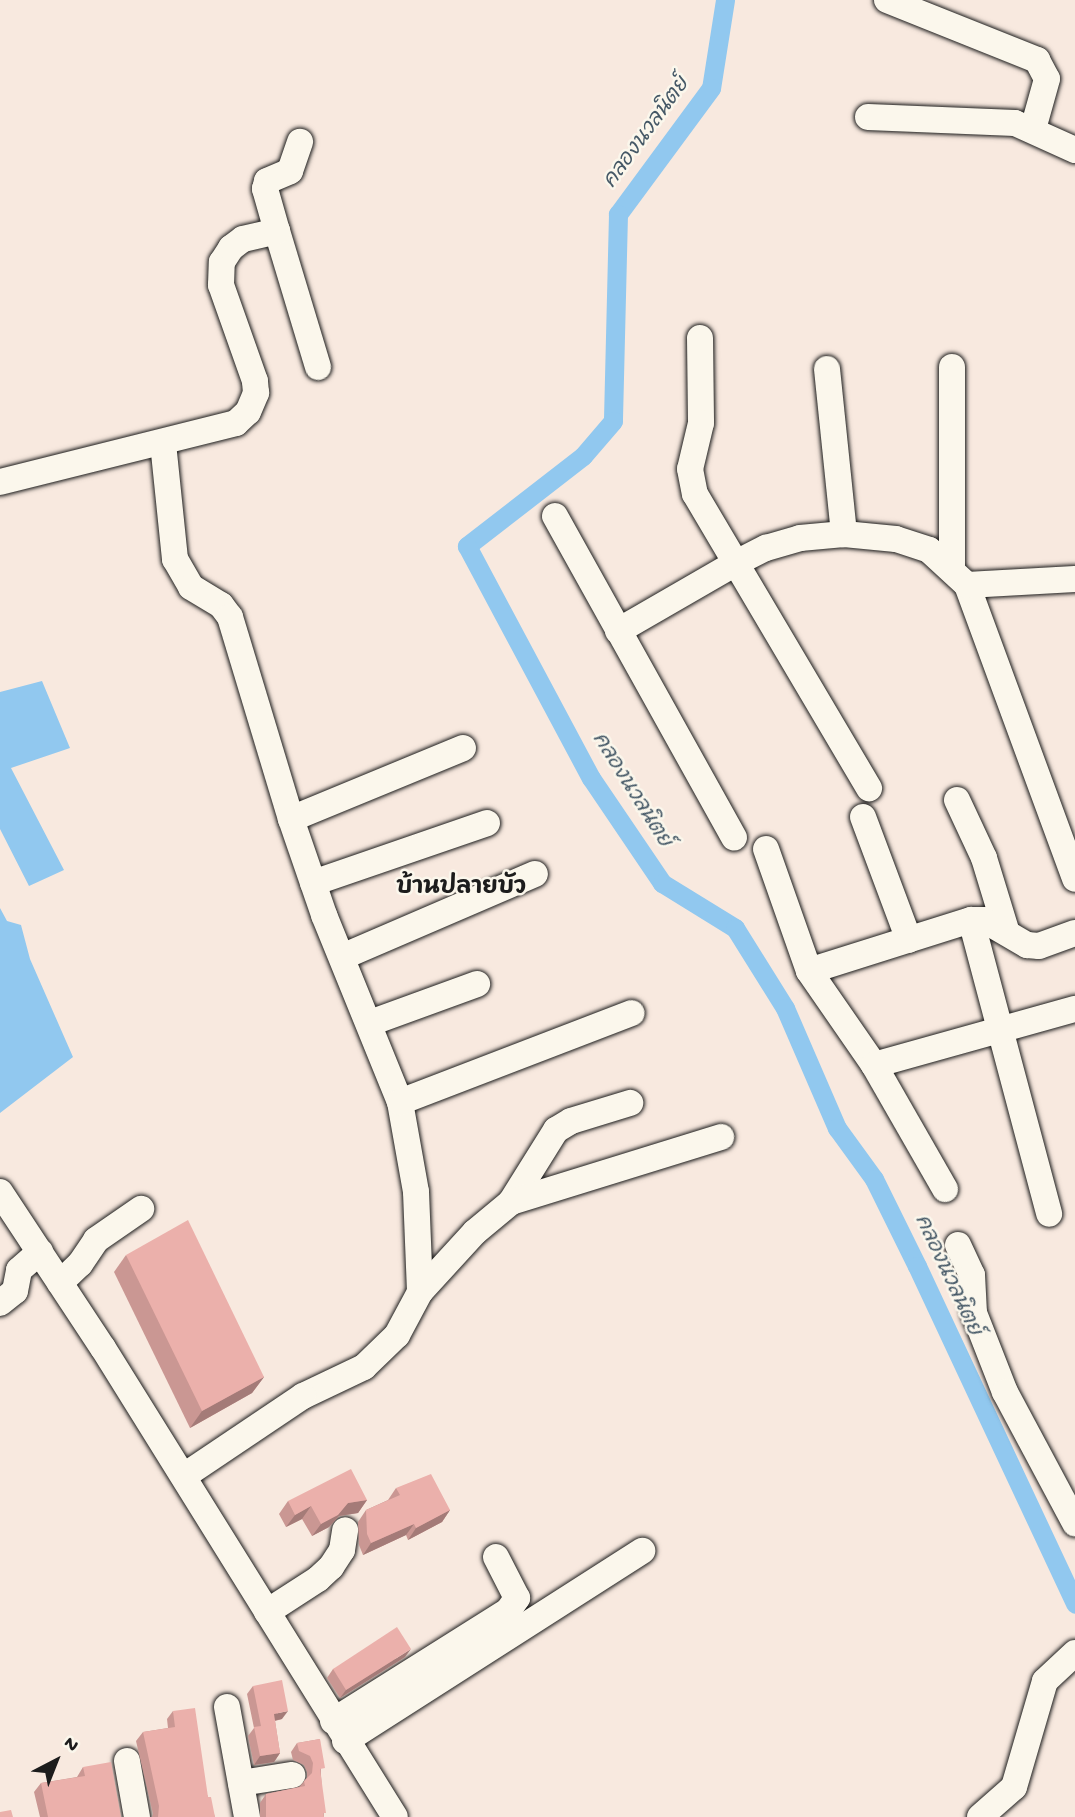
<!DOCTYPE html>
<html>
<head>
<meta charset="utf-8">
<style>
  body { margin:0 }
  #map { position:relative; width:1075px; height:1817px; overflow:hidden; background:#f8e9df; font-family:"Gochi Hand","Playpen Sans Thai",sans-serif }
  div>[style] { position:absolute }
  .water>* { inset:0; background:#91c8ef }
  .canal>* { height:19px; margin:-9.5px; padding:0 9.5px; transform-origin:9.5px; border-radius:9.5px; background:#91c8ef }
  .roads { filter:drop-shadow(0 0 2px #1c1c1c) drop-shadow(0 0 2px #1c1c1c) }
  .minor>* { height:26px; margin:-13px; padding:0 13px; transform-origin:13px; border-radius:13px; background:#fbf7ec }
  .wall>* { inset:0; background:#ca9793 }
  .shaded-wall>* { inset:0; background:#a47b78 }
  .building>* { inset:0; background:#ebb0ab }
  span { translate:-50% -50%; white-space:nowrap; text-align:center; line-height:1.15; -webkit-text-stroke:5px #fbf7ec; paint-order:stroke }
  .water-label { font-size:21px; color:#455866; font-style:italic }
  .quarter-label { font-size:23px; color:#1c1c1c; font-weight:700 }
  .north { position:absolute; left:21px; top:1726px; width:70px; height:70px; -webkit-text-stroke:5px #fbf7ec; paint-order:stroke; rotate:42deg; font-size:19px; font-weight:700; line-height:28px; text-align:center; color:#1c1c1c }
  .north::after { content:''; display:block; margin:auto; width:24px; height:32px; background:#1c1c1c; clip-path:polygon(50% 0,100% 100%,50% 72%,0 100%) }
</style>
</head>
<body>
<div id="map">
  <div class="water">
    <div style="clip-path:polygon(42px 681px,70px 748px,11px 768px,64px 870px,29px 886px,0 829px,0 692px)"></div>
    <div style="clip-path:polygon(0 908px,7px 921px,21px 925px,30px 959px,73px 1057px,0 1113px)"></div>
  </div>
  <div class="canal">
    <div style="left:725px;top:0;width:89px;rotate:99deg"></div>
    <div style="left:711px;top:88px;width:157px;rotate:126.4deg"></div>
    <div style="left:618px;top:214px;width:207px;rotate:91.4deg"></div>
    <div style="left:613px;top:421px;width:46px;rotate:130.6deg"></div>
    <div style="left:583px;top:456px;width:147px;rotate:142.2deg"></div>
    <div style="left:467px;top:546px;width:263px;rotate:61.9deg"></div>
    <div style="left:591px;top:778px;width:127px;rotate:55.9deg"></div>
    <div style="left:662px;top:883px;width:86px;rotate:31.7deg"></div>
    <div style="left:735px;top:928px;width:94px;rotate:58deg"></div>
    <div style="left:785px;top:1008px;width:131px;rotate:66.6deg"></div>
    <div style="left:837px;top:1128px;width:63px;rotate:54deg"></div>
    <div style="left:874px;top:1179px;width:97px;rotate:63.7deg"></div>
    <div style="left:917px;top:1266px;width:373px;rotate:64.9deg"></div>
  </div>
  <div class="roads">
    <div class="minor">
      <div style="left:887px;top:0;width:162px;rotate:21.8deg"></div>
      <div style="left:1037px;top:60px;width:21px;rotate:62deg"></div>
      <div style="left:1047px;top:79px;width:52px;rotate:105.6deg"></div>
      <div style="left:868px;top:117px;width:147px;rotate:2.3deg"></div>
      <div style="left:1015px;top:123px;width:66px;rotate:24.2deg"></div>
      <div style="left:277px;top:231px;width:142px;rotate:73.2deg"></div>
      <div style="left:700px;top:338px;width:85px;rotate:89.3deg"></div>
      <div style="left:701px;top:423px;width:47px;rotate:103.4deg"></div>
      <div style="left:690px;top:469px;width:25px;rotate:79deg"></div>
      <div style="left:695px;top:494px;width:342px;rotate:59.4deg"></div>
      <div style="left:952px;top:367px;width:203px;rotate:90deg"></div>
      <div style="left:827px;top:369px;width:166px;rotate:84.1deg"></div>
      <div style="left:163px;top:443px;width:117px;rotate:84.1deg"></div>
      <div style="left:175px;top:559px;width:32px;rotate:60deg"></div>
      <div style="left:191px;top:587px;width:35px;rotate:31deg"></div>
      <div style="left:221px;top:605px;width:15px;rotate:53deg"></div>
      <div style="left:230px;top:617px;width:211px;rotate:73.2deg"></div>
      <div style="left:291px;top:819px;width:102px;rotate:71deg"></div>
      <div style="left:324px;top:915px;width:202px;rotate:67.9deg"></div>
      <div style="left:400px;top:1102px;width:91px;rotate:79.9deg"></div>
      <div style="left:416px;top:1192px;width:100px;rotate:87.7deg"></div>
      <div style="left:420px;top:1292px;width:49px;rotate:118.1deg"></div>
      <div style="left:397px;top:1335px;width:46px;rotate:135.9deg"></div>
      <div style="left:364px;top:1367px;width:68px;rotate:154.6deg"></div>
      <div style="left:303px;top:1396px;width:143px;rotate:146.1deg"></div>
      <div style="left:0;top:482px;width:243px;rotate:-14deg"></div>
      <div style="left:236px;top:423px;width:16px;rotate:-43deg"></div>
      <div style="left:248px;top:412px;width:21px;rotate:-67deg"></div>
      <div style="left:256px;top:393px;width:12px;rotate:-95deg"></div>
      <div style="left:255px;top:381px;width:102px;rotate:-109.5deg"></div>
      <div style="left:221px;top:285px;width:23px;rotate:-88deg"></div>
      <div style="left:222px;top:262px;width:17px;rotate:-57deg"></div>
      <div style="left:231px;top:248px;width:15px;rotate:-37deg"></div>
      <div style="left:243px;top:239px;width:35px;rotate:-13deg"></div>
      <div style="left:277px;top:231px;width:44px;rotate:-105.9deg"></div>
      <div style="left:265px;top:189px;width:8px;rotate:-76deg"></div>
      <div style="left:267px;top:181px;width:25px;rotate:-23deg"></div>
      <div style="left:290px;top:171px;width:31px;rotate:-71deg"></div>
      <div style="left:555px;top:516px;width:368px;rotate:60.9deg"></div>
      <div style="left:967px;top:585px;width:313px;rotate:69.8deg"></div>
      <div style="left:618px;top:631px;width:134px;rotate:-30deg"></div>
      <div style="left:734px;top:564px;width:36px;rotate:-27deg"></div>
      <div style="left:766px;top:548px;width:35px;rotate:-16deg"></div>
      <div style="left:800px;top:538px;width:44px;rotate:-5.2deg"></div>
      <div style="left:844px;top:534px;width:52px;rotate:5.5deg"></div>
      <div style="left:896px;top:539px;width:35px;rotate:18deg"></div>
      <div style="left:929px;top:550px;width:52px;rotate:42.6deg"></div>
      <div style="left:967px;top:585px;width:108px;rotate:-3.2deg"></div>
      <div style="left:957px;top:800px;width:64px;rotate:65deg"></div>
      <div style="left:984px;top:858px;width:78px;rotate:73deg"></div>
      <div style="left:863px;top:817px;width:131px;rotate:69.5deg"></div>
      <div style="left:291px;top:819px;width:186px;rotate:-22.4deg"></div>
      <div style="left:766px;top:849px;width:129px;rotate:70.6deg"></div>
      <div style="left:809px;top:971px;width:114px;rotate:55.3deg"></div>
      <div style="left:874px;top:1065px;width:143px;rotate:60.2deg"></div>
      <div style="left:313px;top:883px;width:184px;rotate:-19deg"></div>
      <div style="left:971px;top:920px;width:304px;rotate:75.1deg"></div>
      <div style="left:342px;top:957px;width:210px;rotate:-23.3deg"></div>
      <div style="left:809px;top:971px;width:170px;rotate:-17.5deg"></div>
      <div style="left:971px;top:920px;width:13px"></div>
      <div style="left:984px;top:920px;width:50px;rotate:30.2deg"></div>
      <div style="left:1027px;top:945px;width:12px;rotate:5deg"></div>
      <div style="left:1039px;top:946px;width:38px;rotate:-20deg"></div>
      <div style="left:370px;top:1023px;width:114px;rotate:-20deg"></div>
      <div style="left:874px;top:1065px;width:209px;rotate:-15.6deg"></div>
      <div style="left:400px;top:1102px;width:248px;rotate:-21deg"></div>
      <div style="left:0;top:1192px;width:187px;rotate:56.6deg"></div>
      <div style="left:103px;top:1348px;width:552px;rotate:58.09deg"></div>
      <div style="left:511px;top:1202px;width:85px;rotate:-58deg"></div>
      <div style="left:556px;top:1130px;width:17px;rotate:-31deg"></div>
      <div style="left:571px;top:1121px;width:62px;rotate:-17deg"></div>
      <div style="left:958px;top:1245px;width:33px;rotate:65deg"></div>
      <div style="left:972px;top:1275px;width:38px;rotate:87deg"></div>
      <div style="left:974px;top:1313px;width:85px;rotate:68.6deg"></div>
      <div style="left:1005px;top:1392px;width:149px;rotate:61.9deg"></div>
      <div style="left:60px;top:1283px;width:28px;rotate:-44deg"></div>
      <div style="left:80px;top:1264px;width:29px;rotate:-56deg"></div>
      <div style="left:96px;top:1240px;width:55px;rotate:-34.6deg"></div>
      <div style="left:420px;top:1292px;width:81px;rotate:-47.5deg"></div>
      <div style="left:475px;top:1232px;width:47px;rotate:-39.8deg"></div>
      <div style="left:511px;top:1202px;width:220px;rotate:-17.2deg"></div>
      <div style="left:0;top:1303px;width:19px;rotate:-39deg"></div>
      <div style="left:15px;top:1291px;width:21px;rotate:-79deg"></div>
      <div style="left:19px;top:1270px;width:28px;rotate:-41deg"></div>
      <div style="left:267px;top:1612px;width:61px;rotate:-32.9deg"></div>
      <div style="left:318px;top:1579px;width:18px;rotate:-43deg"></div>
      <div style="left:331px;top:1567px;width:20px;rotate:-57deg"></div>
      <div style="left:342px;top:1550px;width:20px;rotate:-81deg"></div>
      <div style="left:227px;top:1707px;width:112px;rotate:79.7deg"></div>
      <div style="left:333px;top:1721px;width:207px;rotate:-32.2deg"></div>
      <div style="left:508px;top:1611px;width:16px;rotate:-55deg"></div>
      <div style="left:517px;top:1598px;width:46px;rotate:-117.1deg"></div>
      <div style="left:345px;top:1741px;width:353px;rotate:-32.6deg"></div>
      <div style="left:127px;top:1761px;width:57px;rotate:79.9deg"></div>
      <div style="left:241px;top:1783px;width:52px;rotate:-8.9deg"></div>
      <div style="left:980px;top:1817px;width:45px;rotate:-41.4deg"></div>
      <div style="left:1014px;top:1787px;width:110px;rotate:-73.7deg"></div>
      <div style="left:1045px;top:1681px;width:41px;rotate:-43deg"></div>
    </div>
  </div>
  <div class="wall">
    <div style="clip-path:polygon(126px 1255px,264px 1377px,252px 1393px,190px 1428px,114px 1272px)"></div>
    <div style="clip-path:polygon(396px 1488px,450px 1510px,442px 1522px,408px 1540px,406px 1535px,363px 1555px,359px 1545px,358px 1522px,366px 1510px,388px 1500px)"></div>
    <div style="clip-path:polygon(367px 1500px,358px 1513px,339px 1516px,329px 1527px,312px 1536px,302px 1519px,286px 1527px,279px 1514px,288px 1501px)"></div>
    <div style="clip-path:polygon(405px 1657px,340px 1698px,327px 1678px,333px 1669px)"></div>
    <div style="clip-path:polygon(253px 1686px,282px 1719px,275px 1721px,280px 1753px,274px 1762px,254px 1765px,248px 1736px,254px 1728px,247px 1694px)"></div>
    <div style="clip-path:polygon(173px 1711px,208px 1797px,215px 1817px,152px 1817px,153px 1814px,136px 1741px,143px 1732px,168px 1728px,167px 1719px)"></div>
    <div style="clip-path:polygon(320px 1739px,321px 1775px,324px 1817px,260px 1817px,260px 1803px,266px 1794px,299px 1787px,307px 1778px,307px 1772px,304px 1765px,293px 1760px,291px 1752px,297px 1743px)"></div>
    <div style="clip-path:polygon(83px 1767px,121px 1817px,40px 1817px,34px 1792px,41px 1783px,77px 1777px)"></div>
  </div>
  <div class="shaded-wall">
    <div style="clip-path:polygon(264px 1377px,252px 1393px,190px 1428px,202px 1411px)"></div>
    <div style="clip-path:polygon(367px 1500px,358px 1513px,339px 1516px,329px 1527px,312px 1536px,321px 1524px,348px 1503px)"></div>
    <div style="clip-path:polygon(311px 1506px,302px 1519px,286px 1527px,295px 1515px)"></div>
    <div style="clip-path:polygon(450px 1510px,442px 1522px,408px 1540px,416px 1528px)"></div>
    <div style="clip-path:polygon(414px 1524px,406px 1535px,363px 1555px,371px 1543px)"></div>
    <div style="clip-path:polygon(411px 1649px,405px 1657px,340px 1698px,346px 1690px)"></div>
    <div style="clip-path:polygon(288px 1711px,282px 1719px,268px 1722px,274px 1714px)"></div>
    <div style="clip-path:polygon(280px 1753px,274px 1762px,254px 1765px,260px 1756px)"></div>
  </div>
  <div class="building">
    <div style="clip-path:polygon(188px 1220px,264px 1377px,202px 1411px,126px 1255px)"></div>
    <div style="clip-path:polygon(351px 1469px,367px 1500px,348px 1503px,338px 1515px,321px 1524px,311px 1506px,295px 1515px,288px 1501px)"></div>
    <div style="clip-path:polygon(431px 1474px,450px 1510px,416px 1528px,414px 1524px,371px 1543px,367px 1534px,366px 1510px,400px 1495px,396px 1488px)"></div>
    <div style="clip-path:polygon(397px 1627px,411px 1649px,346px 1690px,333px 1669px)"></div>
    <div style="clip-path:polygon(282px 1680px,288px 1711px,274px 1714px,280px 1753px,260px 1756px,254px 1727px,261px 1726px,253px 1686px)"></div>
    <div style="clip-path:polygon(195px 1708px,208px 1797px,211px 1797px,215px 1817px,158px 1817px,159px 1806px,143px 1732px,175px 1727px,173px 1711px)"></div>
    <div style="clip-path:polygon(320px 1739px,325px 1768px,320px 1769px,326px 1813px,323px 1813px,324px 1817px,266px 1817px,266px 1794px,305px 1786px,304px 1781px,312px 1773px,313px 1763px,310px 1756px,299px 1751px,297px 1743px)"></div>
    <div style="clip-path:polygon(111px 1762px,121px 1817px,48px 1817px,41px 1783px,85px 1776px,83px 1767px)"></div>
    <div style="clip-path:polygon(11px 1810px,13px 1817px,0 1817px,0 1812px)"></div>
  </div>
  <div class="water-label">
    <span style="left:648px;top:134px;rotate:-54deg">คลองนวลนิตย์</span>
    <span style="left:630px;top:791px;rotate:58deg">คลองนวลนิตย์</span>
    <span style="left:946px;top:1276px;rotate:65deg">คลองนวลนิตย์</span>
  </div>
  <div class="quarter-label">
    <span style="left:461px;top:889px">บ้านปลายบัว</span>
  </div>
  <div class="north">N</div>
</div>
</body>
</html>
